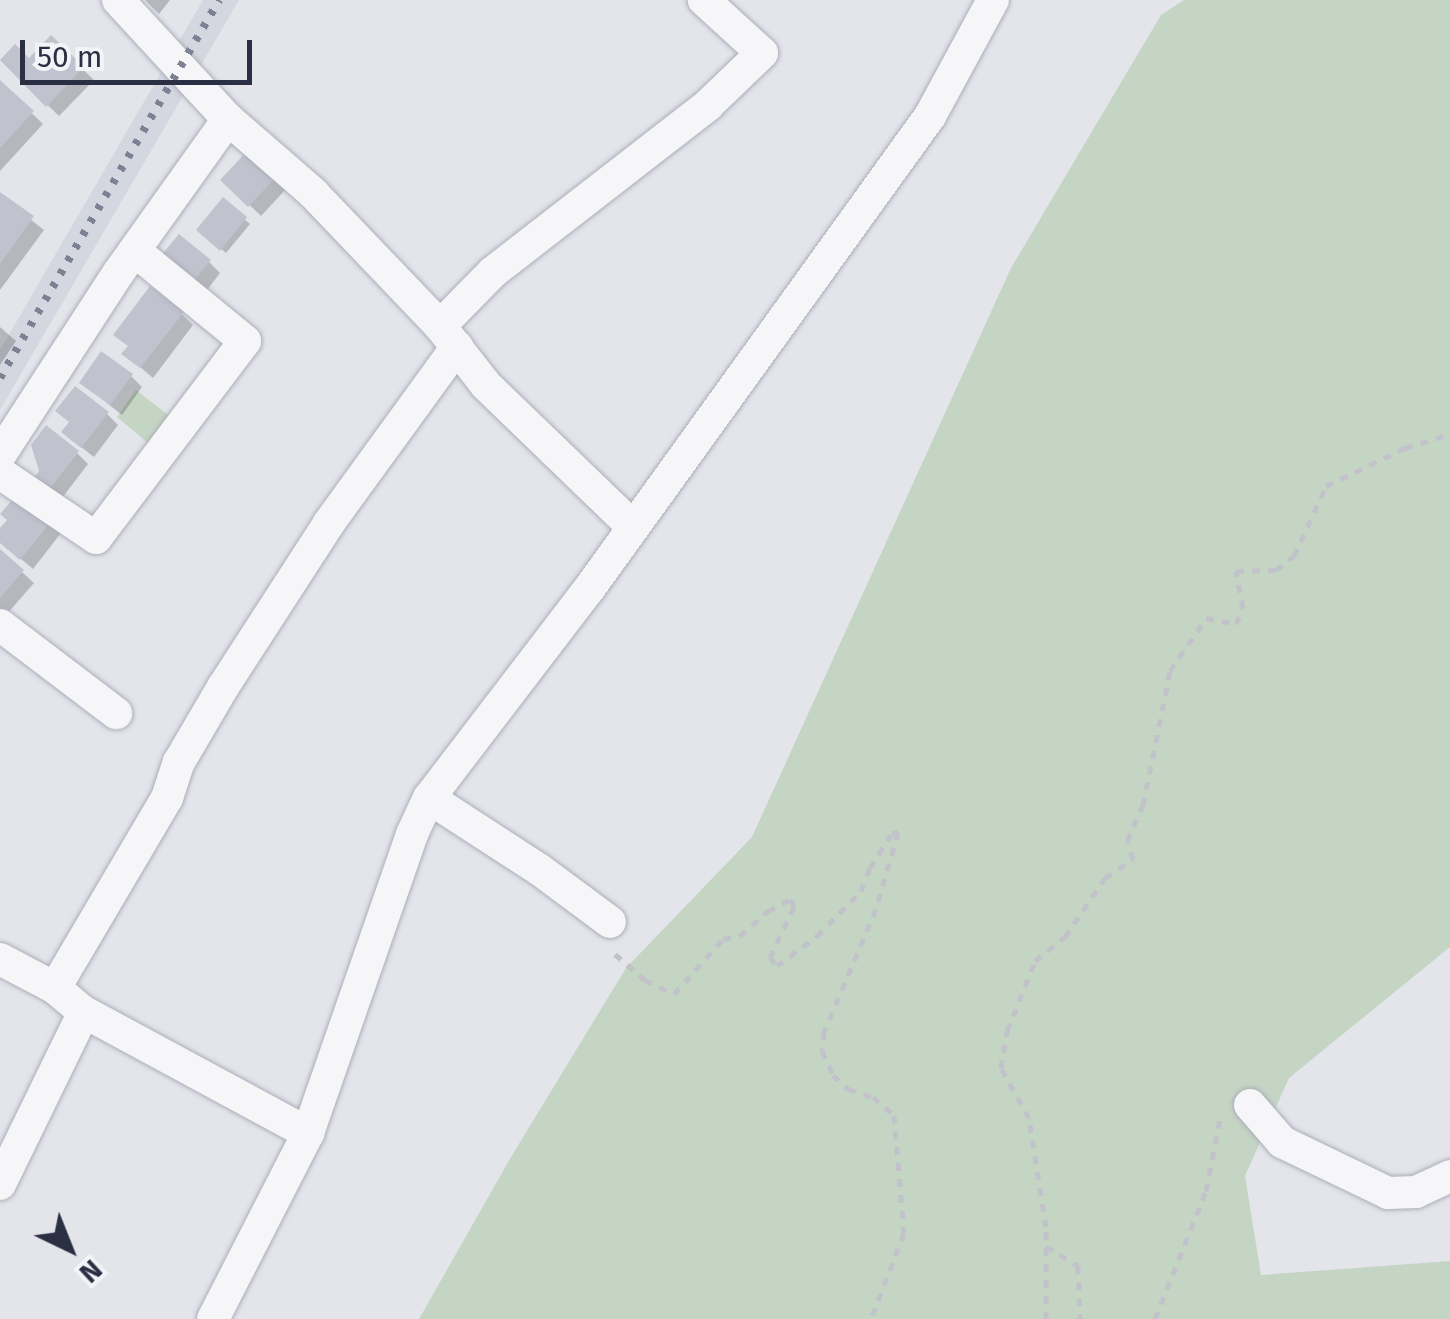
<!DOCTYPE html>
<html>
<head>
<meta charset="utf-8">
<style>
  body { margin:0 }
  #map { position:relative; width:1450px; height:1319px; overflow:hidden; background:#e3e5eb; font-family:"Fira Sans",sans-serif }
  div>[style] { position:absolute }
  .built>* { inset:0; background:#d5d7e0 }
  .green>* { inset:0; background:#c5d5c4 }
  .shadow>* { inset:0; background:#0003 }
  .building>* { inset:0; background:#c0c3ce }
  .path>* { height:5px; margin-top:-2.5px; transform-origin:0; background:repeating-linear-gradient(90deg,#c1c2ca 0 8px,transparent 0 16px) }
  .roads { filter:drop-shadow(0 0 2px #acaeb9) drop-shadow(0 0 2px #acaeb9) }
  .minor>* { height:32px; margin:-16px; padding:0 16px; transform-origin:16px; border-radius:16px; background:#f6f6f9 }
  .rail>* { height:8px; margin-top:-4px; transform-origin:0; background:repeating-linear-gradient(90deg,#7d8194 0 5px,transparent 0 15px) }
  span { translate:-50% -50%; white-space:nowrap; text-align:center; line-height:1.15; -webkit-text-stroke:8px #f3f4f8; paint-order:stroke }
  .north { position:absolute; left:20px; top:1199px; width:100px; height:100px; -webkit-text-stroke:8px #f3f4f8; paint-order:stroke; rotate:137deg; font-size:28px; font-weight:700; line-height:40px; text-align:center; color:#2b2f43 }
  .north::after { content:''; display:block; margin:auto; width:35px; height:45px; background:#2b2f43; clip-path:polygon(50% 0,100% 100%,50% 72%,0 100%) }
  .scale { position:absolute; left:20px; top:40px; width:232px; height:45px; box-sizing:border-box; border:5px solid #2b2f43; border-top:0; padding-left:12px; font-size:30px; line-height:35px; white-space:nowrap; color:#2b2f43; -webkit-text-stroke:8px #f3f4f8; paint-order:stroke }
</style>
</head>
<body>
<div id="map">
  <div class="built">
    <div style="clip-path:polygon(203px 0,239px 0,0 410px,0 350px)"></div>
  </div>
  <div class="green">
    <div style="clip-path:polygon(1184px 0,1450px 0,1450px 947px,1289px 1078px,1245px 1176px,1261px 1275px,1450px 1261px,1450px 1319px,419px 1319px,511px 1157px,626px 968px,752px 837px,1011px 268px,1161px 15px)"></div>
    <div style="clip-path:polygon(136px 390px,176px 421px,155px 449px,117px 417px)"></div>
  </div>
  <div class="shadow">
    <div style="clip-path:polygon(145px 0,170px 0,159px 14px)"></div>
    <div style="clip-path:polygon(51px 39px,94px 80px,59px 116px,2px 61px,30px 61px)"></div>
    <div style="clip-path:polygon(0 83px,43px 124px,0 171px)"></div>
    <div style="clip-path:polygon(249px 152px,287px 188px,261px 216px,224px 180px)"></div>
    <div style="clip-path:polygon(0 196px,44px 230px,0 290px)"></div>
    <div style="clip-path:polygon(223px 201px,250px 224px,226px 253px,204px 235px)"></div>
    <div style="clip-path:polygon(209px 262px,220px 273px,204px 294px,174px 269px)"></div>
    <div style="clip-path:polygon(182px 314px,193px 325px,153px 378px,125px 354px)"></div>
    <div style="clip-path:polygon(0 327px,16px 341px,0 365px)"></div>
    <div style="clip-path:polygon(131px 376px,142px 387px,122px 415px,82px 383px)"></div>
    <div style="clip-path:polygon(107px 414px,118px 425px,94px 457px,76px 443px)"></div>
    <div style="clip-path:polygon(77px 453px,88px 464px,59px 502px,46px 492px)"></div>
    <div style="clip-path:polygon(18px 496px,61px 533px,33px 569px,0 541px)"></div>
    <div style="clip-path:polygon(0 552px,34px 583px,6px 615px,0 610px)"></div>
  </div>
  <div class="building">
    <div style="clip-path:polygon(51px 35px,84px 67px,46px 107px,0 60px,15px 44px,29px 58px)"></div>
    <div style="clip-path:polygon(0 80px,34px 111px,0 148px)"></div>
    <div style="clip-path:polygon(249px 149px,278px 175px,248px 207px,220px 180px)"></div>
    <div style="clip-path:polygon(0 192px,34px 216px,0 264px)"></div>
    <div style="clip-path:polygon(223px 197px,247px 217px,220px 251px,196px 230px)"></div>
    <div style="clip-path:polygon(179px 234px,211px 260px,191px 284px,159px 258px)"></div>
    <div style="clip-path:polygon(150px 286px,184px 312px,140px 368px,121px 354px,128px 346px,113px 335px)"></div>
    <div style="clip-path:polygon(101px 351px,133px 374px,110px 405px,79px 383px)"></div>
    <div style="clip-path:polygon(75px 386px,109px 412px,81px 448px,61px 432px,69px 422px,55px 411px)"></div>
    <div style="clip-path:polygon(46px 425px,79px 451px,47px 492px,32px 481px,39px 471px,31px 445px)"></div>
    <div style="clip-path:polygon(18px 493px,52px 520px,20px 560px,0 543px,0 528px,7px 520px,0 514px)"></div>
    <div style="clip-path:polygon(0 549px,24px 570px,0 598px)"></div>
  </div>
  <div class="path">
    <div style="left:615px;top:954px;width:40px;rotate:41deg"></div>
    <div style="left:645px;top:980px;width:32px;rotate:26deg"></div>
    <div style="left:674px;top:994px;width:74px;rotate:-48.3deg"></div>
    <div style="left:723px;top:939px;width:17px;rotate:-10deg"></div>
    <div style="left:740px;top:936px;width:38px;rotate:-42deg"></div>
    <div style="left:768px;top:911px;width:26px;rotate:-28deg"></div>
    <div style="left:791px;top:899px;width:9px;rotate:69deg"></div>
    <div style="left:794px;top:907px;width:55px;rotate:115.6deg"></div>
    <div style="left:770px;top:957px;width:11px;rotate:52deg"></div>
    <div style="left:777px;top:966px;width:50px;rotate:-36.9deg"></div>
    <div style="left:817px;top:936px;width:63px;rotate:-45.6deg"></div>
    <div style="left:861px;top:891px;width:25px;rotate:-69deg"></div>
    <div style="left:870px;top:868px;width:41px;rotate:-57.8deg"></div>
    <div style="left:892px;top:833px;width:6px;rotate:-9deg"></div>
    <div style="left:898px;top:832px;width:80px;rotate:105.9deg"></div>
    <div style="left:876px;top:909px;width:134px;rotate:112.9deg"></div>
    <div style="left:824px;top:1032px;width:19px;rotate:96deg"></div>
    <div style="left:822px;top:1051px;width:26px;rotate:65deg"></div>
    <div style="left:833px;top:1075px;width:21px;rotate:43deg"></div>
    <div style="left:848px;top:1089px;width:26px;rotate:18deg"></div>
    <div style="left:873px;top:1097px;width:28px;rotate:41deg"></div>
    <div style="left:894px;top:1115px;width:118px;rotate:85.2deg"></div>
    <div style="left:904px;top:1233px;width:92px;rotate:111deg"></div>
    <div style="left:1046px;top:1246px;width:38px;rotate:32deg"></div>
    <div style="left:1078px;top:1266px;width:53px;rotate:87.8deg"></div>
    <div style="left:1046px;top:1319px;width:92px;rotate:-90deg"></div>
    <div style="left:1046px;top:1227px;width:110px;rotate:-98.9deg"></div>
    <div style="left:1029px;top:1118px;width:57px;rotate:-119.2deg"></div>
    <div style="left:1001px;top:1068px;width:37px;rotate:-81deg"></div>
    <div style="left:1007px;top:1031px;width:75px;rotate:-68.2deg"></div>
    <div style="left:1035px;top:961px;width:38px;rotate:-39deg"></div>
    <div style="left:1065px;top:937px;width:71px;rotate:-55.9deg"></div>
    <div style="left:1105px;top:878px;width:34px;rotate:-34deg"></div>
    <div style="left:1133px;top:859px;width:19px;rotate:-108deg"></div>
    <div style="left:1127px;top:841px;width:39px;rotate:-66deg"></div>
    <div style="left:1143px;top:805px;width:137px;rotate:-78.6deg"></div>
    <div style="left:1170px;top:671px;width:64px;rotate:-55.8deg"></div>
    <div style="left:1206px;top:618px;width:31px;rotate:11deg"></div>
    <div style="left:1236px;top:624px;width:17px;rotate:-66deg"></div>
    <div style="left:1243px;top:608px;width:38px;rotate:-101deg"></div>
    <div style="left:1236px;top:571px;width:40px;rotate:-1.4deg"></div>
    <div style="left:1276px;top:570px;width:23px;rotate:-38deg"></div>
    <div style="left:1294px;top:556px;width:77px;rotate:-65.4deg"></div>
    <div style="left:1326px;top:486px;width:88px;rotate:-25.7deg"></div>
    <div style="left:1405px;top:448px;width:47px;rotate:-17.3deg"></div>
    <div style="left:1155px;top:1319px;width:138px;rotate:-68.3deg"></div>
    <div style="left:1206px;top:1191px;width:78px;rotate:-79deg"></div>
  </div>
  <div class="roads">
    <div class="minor">
      <div style="left:118px;top:0;width:162px;rotate:47.3deg"></div>
      <div style="left:228px;top:119px;width:113px;rotate:41deg"></div>
      <div style="left:313px;top:193px;width:184px;rotate:46.3deg"></div>
      <div style="left:440px;top:326px;width:75px;rotate:52.1deg"></div>
      <div style="left:486px;top:385px;width:203px;rotate:44deg"></div>
      <div style="left:440px;top:326px;width:76px;rotate:-45.5deg"></div>
      <div style="left:493px;top:272px;width:272px;rotate:-37.8deg"></div>
      <div style="left:708px;top:105px;width:75px;rotate:-43.9deg"></div>
      <div style="left:762px;top:53px;width:79px;rotate:-137.6deg"></div>
      <div style="left:0;top:455px;width:218px;rotate:-57deg"></div>
      <div style="left:119px;top:272px;width:188px;rotate:-54.5deg"></div>
      <div style="left:0;top:473px;width:116px;rotate:34.1deg"></div>
      <div style="left:96px;top:538px;width:247px;rotate:-52.9deg"></div>
      <div style="left:245px;top:341px;width:142px;rotate:-140.7deg"></div>
      <div style="left:0;top:625px;width:146px;rotate:37.2deg"></div>
      <div style="left:429px;top:798px;width:132px;rotate:33deg"></div>
      <div style="left:540px;top:870px;width:87px;rotate:36.6deg"></div>
      <div style="left:0;top:959px;width:62px;rotate:27.8deg"></div>
      <div style="left:55px;top:988px;width:38px;rotate:40deg"></div>
      <div style="left:84px;top:1012px;width:255px;rotate:28.4deg"></div>
      <div style="left:55px;top:988px;width:221px;rotate:-59.5deg"></div>
      <div style="left:167px;top:798px;width:38px;rotate:-72deg"></div>
      <div style="left:179px;top:762px;width:87px;rotate:-59.6deg"></div>
      <div style="left:223px;top:687px;width:195px;rotate:-57.1deg"></div>
      <div style="left:329px;top:523px;width:218px;rotate:-54deg"></div>
      <div style="left:1250px;top:1105px;width:49px;rotate:49.1deg"></div>
      <div style="left:1282px;top:1142px;width:118px;rotate:25.7deg"></div>
      <div style="left:1388px;top:1193px;width:28px;rotate:-2deg"></div>
      <div style="left:1416px;top:1192px;width:38px;rotate:-25deg"></div>
      <div style="left:0;top:1184px;width:191px;rotate:-64deg"></div>
      <div style="left:213px;top:1319px;width:209px;rotate:-62.9deg"></div>
      <div style="left:308px;top:1133px;width:317px;rotate:-70.8deg"></div>
      <div style="left:412px;top:834px;width:40px;rotate:-65deg"></div>
      <div style="left:429px;top:798px;width:263px;rotate:-52.6deg"></div>
      <div style="left:589px;top:589px;width:583px;rotate:-54.21deg"></div>
      <div style="left:930px;top:116px;width:132px;rotate:-61.5deg"></div>
    </div>
  </div>
  <div class="rail">
    <div style="left:0;top:378px;width:437px;rotate:-59.9deg"></div>
  </div>
  <div class="north">N</div>
  <div class="scale">50 m</div>
</div>
</body>
</html>
